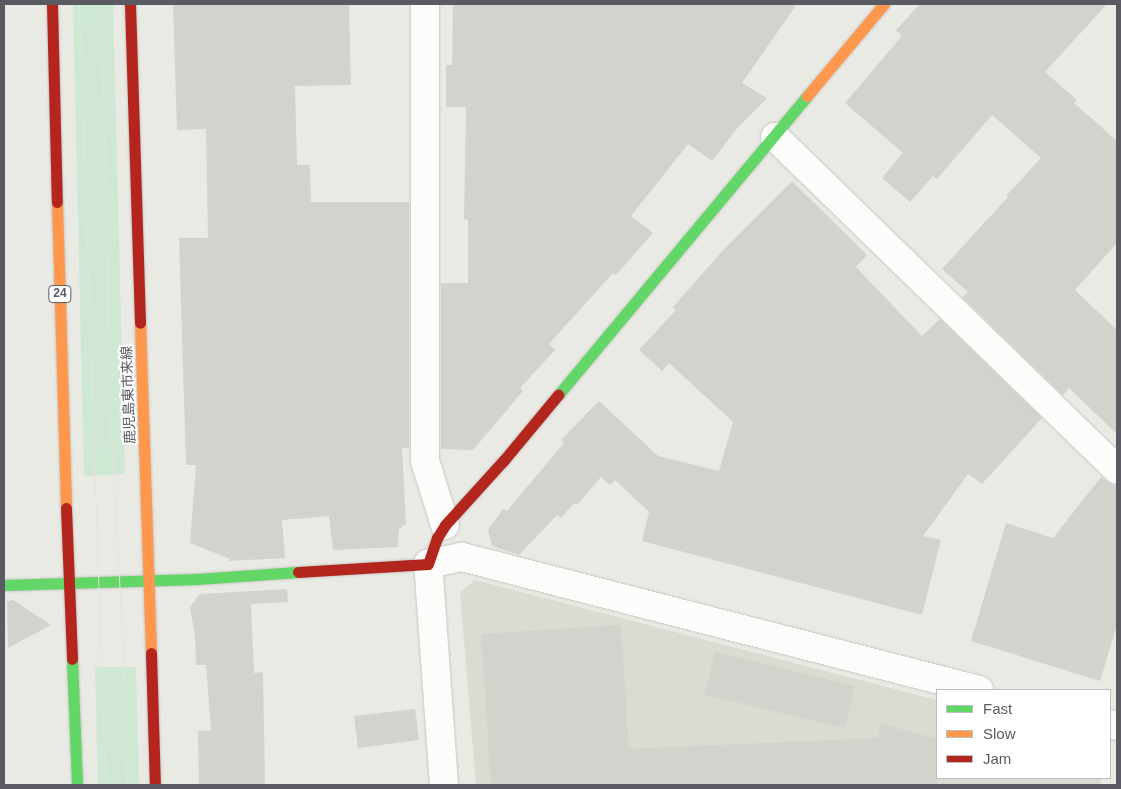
<!DOCTYPE html>
<html>
<head>
<meta charset="utf-8">
<style>
  body { margin:0 }
  #map { position:relative; width:1121px; height:789px; overflow:hidden; background:#e9eae3; font-family:Arial,"Noto Sans JP",sans-serif }
  div>[style] { position:absolute }
  .education>* { inset:0; background:#dadbd1 }
  .green>* { inset:0; background:#cfe8d4 }
  .building>* { inset:0; background:#d3d3ce }
  .roads { filter:drop-shadow(0 0 1px #c6c7c6) drop-shadow(0 0 1px #c6c7c6) }
  .street>* { height:28px; margin:-14px; padding:0 14px; transform-origin:14px; border-radius:14px; background:#fcfcfb }
  .fast>* { height:11px; margin:-5.5px; padding:0 5.5px; transform-origin:5.5px; border-radius:5.5px; background:#63d668 }
  .slow>* { height:11px; margin:-5.5px; padding:0 5.5px; transform-origin:5.5px; border-radius:5.5px; background:#ff974d }
  .jam>* { height:11px; margin:-5.5px; padding:0 5.5px; transform-origin:5.5px; border-radius:5.5px; background:#b3261e }
  .tram>* { height:1px; margin:-0.5px; padding:0 0.5px; transform-origin:0.5px; border-radius:0.5px; background:#e3e3e2 }
  span { translate:-50% -50%; white-space:nowrap; text-align:center; line-height:1.15; -webkit-text-stroke:4px #fff; paint-order:stroke }
  .shield-label span { padding:1px 4px; background:#fff; border:1px solid; border-radius:4px; -webkit-text-stroke-width:0 }
  .shield-label { font-size:12px; color:#595a62; font-weight:700 }
  .street-label { font-size:14px; color:#595a62 }
  .frame { position:absolute; inset:0; border:5px solid #595a62; pointer-events:none }
  .legend { position:absolute; left:936px; top:689px; width:175px; height:90px; box-sizing:border-box; background:#fff; border:1px solid #bdbdc0; margin:0; padding:6px 9px; list-style:none; font-size:15px; color:#595a62 }
  .legend li { display:flex; align-items:center; gap:10px; height:25px }
  .legend b { width:25px; border:1px solid #bdbdc0 }
</style>
</head>
<body>
<div id="map">
  <div class="education">
    <div style="clip-path:polygon(475px 580px,937px 700px,937px 778px,1101px 778px,1100px 785px,476px 785px,460px 592px)"></div>
  </div>
  <div class="green">
    <div style="clip-path:polygon(73px 4px,113px 4px,125px 474px,84px 476px)"></div>
    <div style="clip-path:polygon(95px 667px,136px 667px,139px 785px,98px 785px)"></div>
  </div>
  <div class="building">
    <div style="clip-path:polygon(173px 4px,349px 4px,351px 85px,295px 86px,297px 165px,310px 165px,311px 202px,409px 202px,409px 448px,402px 448px,406px 524px,399px 529px,398px 547px,333px 550px,329px 516px,282px 520px,285px 558px,229px 561px,230px 559px,190px 543px,196px 465px,186px 465px,179px 238px,208px 238px,206px 129px,177px 130px)"></div>
    <div style="clip-path:polygon(453px 4px,797px 4px,742px 83px,767px 98px,739px 126px,712px 161px,688px 144px,631px 216px,653px 233px,616px 275px,613px 273px,549px 344px,555px 350px,520px 388px,523px 391px,473px 450px,441px 449px,441px 283px,468px 283px,468px 220px,464px 219px,466px 107px,446px 107px,446px 65px,452px 65px)"></div>
    <div style="clip-path:polygon(920px 4px,1107px 4px,1045px 72px,1077px 100px,1074px 103px,1117px 141px,1117px 243px,1075px 290px,1117px 330px,1117px 434px,1069px 388px,1063px 395px,962px 297px,968px 292px,942px 269px,1008px 197px,1006px 196px,1041px 158px,992px 115px,937px 179px,933px 176px,910px 202px,882px 178px,903px 153px,845px 103px,902px 36px,896px 30px)"></div>
    <div style="clip-path:polygon(792px 181px,867px 255px,856px 267px,922px 336px,940px 319px,1042px 418px,982px 484px,968px 474px,923px 536px,941px 540px,922px 615px,642px 541px,649px 512px,615px 480px,610px 485px,601px 477px,577px 505px,574px 503px,561px 518px,557px 515px,519px 555px,492px 546px,488px 530px,503px 509px,507px 511px,564px 443px,561px 440px,599px 401px,658px 456px,719px 471px,733px 422px,669px 363px,662px 371px,639px 350px,676px 310px,673px 307px,726px 247px)"></div>
    <div style="clip-path:polygon(1101px 477px,1113px 485px,1117px 485px,1117px 625px,1100px 681px,971px 641px,1006px 523px,1053px 538px)"></div>
    <div style="clip-path:polygon(287px 589px,288px 602px,251px 604px,254px 673px,263px 672px,265px 785px,199px 785px,198px 731px,211px 730px,206px 665px,196px 665px,195px 636px,190px 607px,200px 594px)"></div>
    <div style="clip-path:polygon(13px 600px,51px 625px,8px 648px,7px 601px)"></div>
    <div style="clip-path:polygon(621px 625px,629px 749px,879px 738px,880px 723px,937px 739px,937px 785px,491px 785px,481px 634px)"></div>
    <div style="clip-path:polygon(715px 652px,855px 686px,845px 728px,704px 695px)"></div>
    <div style="clip-path:polygon(415px 709px,419px 740px,358px 748px,354px 716px)"></div>
  </div>
  <div class="roads">
    <div class="street">
      <div style="left:425px;top:4px;width:457px;rotate:90deg"></div>
      <div style="left:425px;top:461px;width:67px;rotate:72.6deg"></div>
      <div style="left:775px;top:137px;width:477px;rotate:44.2deg"></div>
      <div style="left:1110px;top:724px;width:7px;rotate:16deg"></div>
      <div style="left:444px;top:785px;width:222px;rotate:-94.1deg"></div>
      <div style="left:428px;top:564px;width:35px;rotate:-12deg"></div>
      <div style="left:462px;top:557px;width:534px;rotate:14.43deg"></div>
    </div>
    <div class="fast">
      <div style="left:558px;top:395px;width:389px;rotate:-50.2deg"></div>
      <div style="left:4px;top:585px;width:193px;rotate:-1.8deg"></div>
      <div style="left:197px;top:579px;width:101px;rotate:-4deg"></div>
      <div style="left:72px;top:659px;width:126px;rotate:87.7deg"></div>
    </div>
    <div class="slow">
      <div style="left:807px;top:96px;width:120px;rotate:-50.1deg"></div>
      <div style="left:57px;top:202px;width:306px;rotate:88.3deg"></div>
      <div style="left:140px;top:323px;width:330px;rotate:88.1deg"></div>
    </div>
    <div class="jam">
      <div style="left:52px;top:4px;width:198px;rotate:88.6deg"></div>
      <div style="left:130px;top:4px;width:319px;rotate:88.2deg"></div>
      <div style="left:66px;top:508px;width:151px;rotate:87.7deg"></div>
      <div style="left:298px;top:572px;width:130px;rotate:-3.5deg"></div>
      <div style="left:428px;top:564px;width:28px;rotate:-71deg"></div>
      <div style="left:437px;top:538px;width:15px;rotate:-58deg"></div>
      <div style="left:445px;top:525px;width:88px;rotate:-47.8deg"></div>
      <div style="left:504px;top:460px;width:85px;rotate:-50.3deg"></div>
      <div style="left:151px;top:653px;width:132px;rotate:88.3deg"></div>
    </div>
  </div>
  <div class="tram">
    <div style="left:79px;top:4px;width:781px;rotate:88.09deg"></div>
    <div style="left:101px;top:4px;width:432px;rotate:88.7deg"></div>
    <div style="left:111px;top:436px;width:234px;rotate:86.8deg"></div>
    <div style="left:124px;top:670px;width:115px;rotate:88.5deg"></div>
  </div>
  <div class="shield-label">
    <span style="left:60px;top:294px">24</span>
  </div>
  <div class="street-label">
    <span style="left:128px;top:395px;rotate:-92deg">鹿児島東市来線</span>
  </div>
  <div class="frame"></div>
  <ul class="legend">
  <li><b style="height:6px;background:#63d668"></b>Fast</li>
  <li><b style="height:6px;background:#ff974d"></b>Slow</li>
  <li><b style="height:6px;background:#b3261e"></b>Jam</li>
  </ul>
</div>
</body>
</html>
